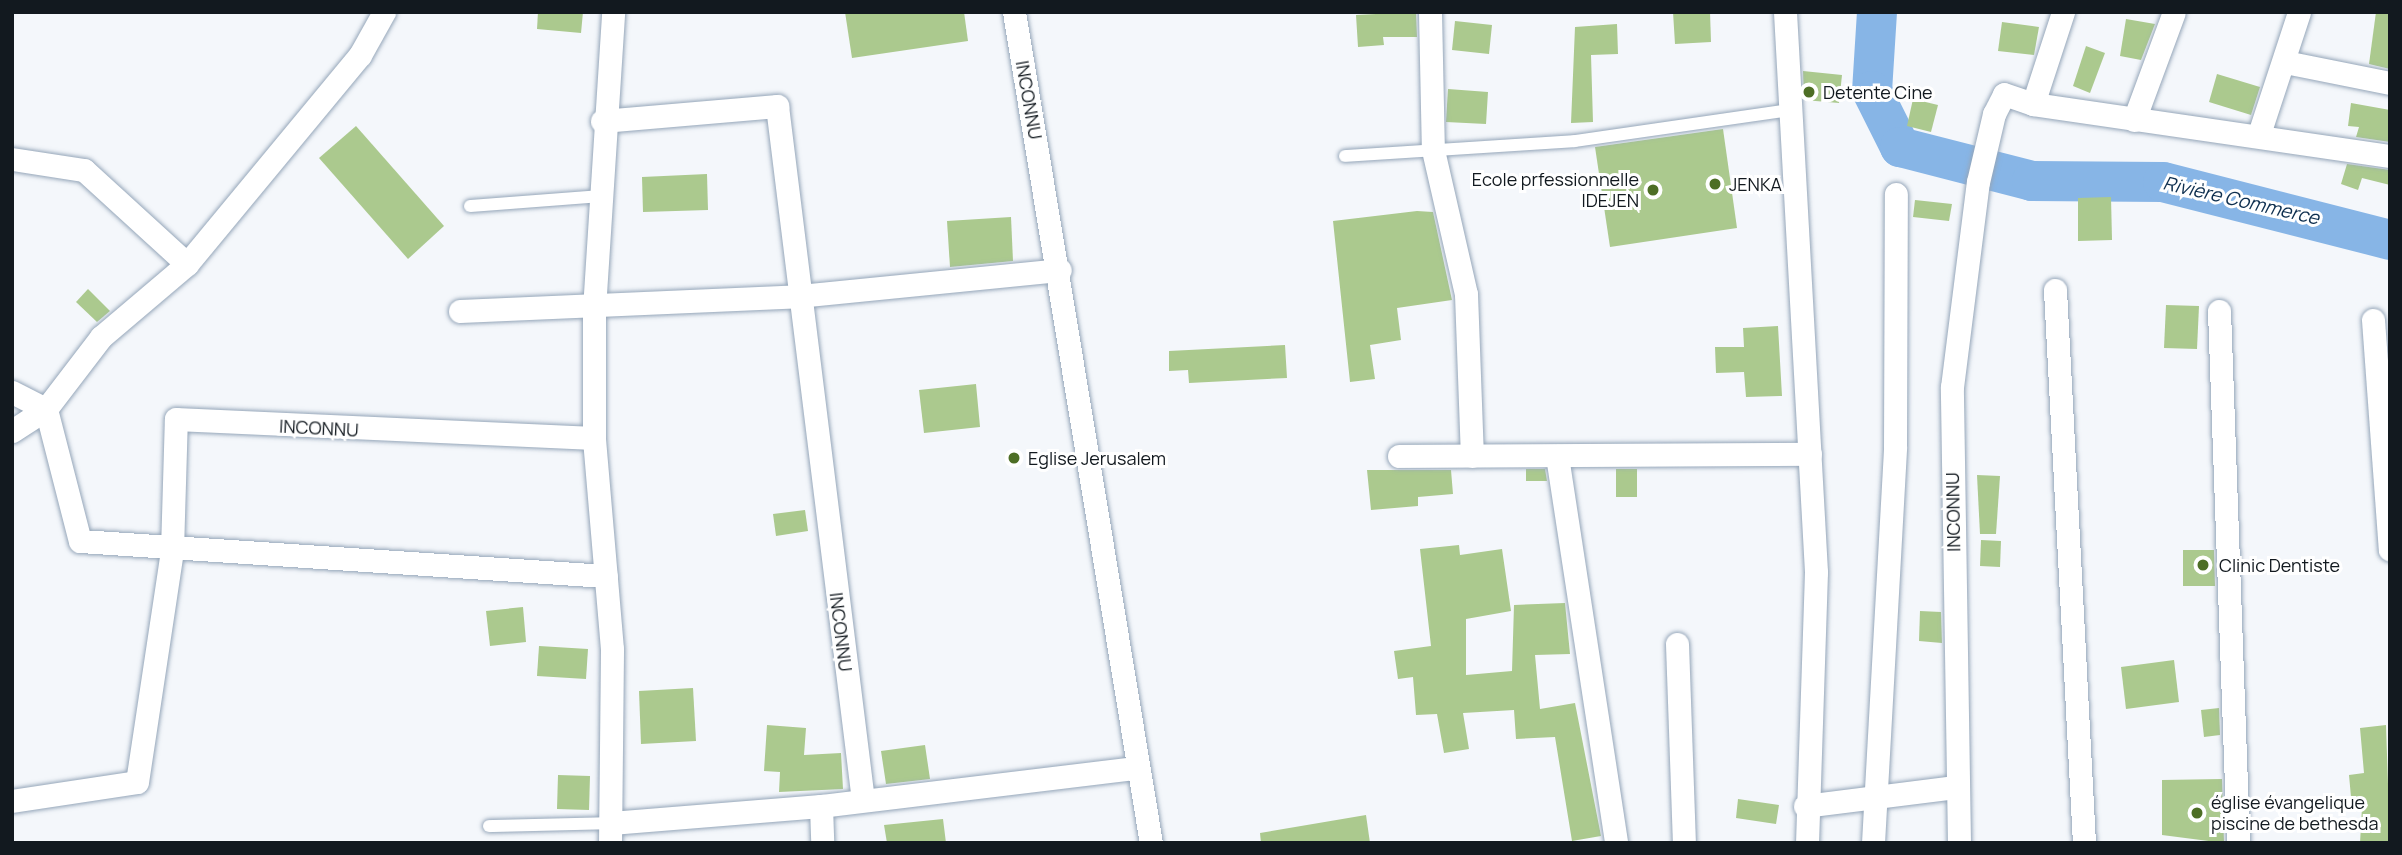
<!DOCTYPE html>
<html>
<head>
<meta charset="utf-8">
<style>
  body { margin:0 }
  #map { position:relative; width:2402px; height:855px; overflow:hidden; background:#f4f7fb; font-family:Manrope,sans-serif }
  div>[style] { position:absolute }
  .river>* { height:40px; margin:-20px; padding:0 20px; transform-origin:20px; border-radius:20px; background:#87b5e6 }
  .building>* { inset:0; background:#abc98e }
  .roads { filter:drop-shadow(0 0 2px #95a6b9) drop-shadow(0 0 2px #95a6b9) }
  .service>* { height:12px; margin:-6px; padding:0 6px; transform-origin:6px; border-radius:6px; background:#fff }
  .minor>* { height:23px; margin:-11.5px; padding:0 11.5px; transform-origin:11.5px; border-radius:11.5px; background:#fff }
  .dots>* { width:19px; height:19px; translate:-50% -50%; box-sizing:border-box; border:4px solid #fff; border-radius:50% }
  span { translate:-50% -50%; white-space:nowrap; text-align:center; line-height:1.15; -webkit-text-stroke:6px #fff; paint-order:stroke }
  .poi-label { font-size:18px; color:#12191f }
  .left { translate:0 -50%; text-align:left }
  .right { translate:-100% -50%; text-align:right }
  .street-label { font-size:18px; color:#12191f }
  .water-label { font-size:19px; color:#0e2f4f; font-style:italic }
  .frame { position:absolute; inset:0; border:14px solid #12191f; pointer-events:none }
</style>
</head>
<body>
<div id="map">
  <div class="river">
    <div style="left:1877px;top:12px;width:79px;rotate:93.6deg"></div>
    <div style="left:1872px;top:91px;width:63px;rotate:63.4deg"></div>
    <div style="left:1900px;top:147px;width:136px;rotate:14.4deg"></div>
    <div style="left:2032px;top:181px;width:131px;rotate:0.4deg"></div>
    <div style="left:2163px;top:182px;width:234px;rotate:14.3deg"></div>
  </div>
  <div class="building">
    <div style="clip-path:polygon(538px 12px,583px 12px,581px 33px,537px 29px)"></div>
    <div style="clip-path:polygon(845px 12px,964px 12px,968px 41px,852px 58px)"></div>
    <div style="clip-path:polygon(1416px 12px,1417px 37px,1383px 37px,1384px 45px,1358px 47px,1356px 15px)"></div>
    <div style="clip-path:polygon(1673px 12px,1710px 12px,1711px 42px,1675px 44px)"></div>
    <div style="clip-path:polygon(2376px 12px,2390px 12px,2390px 69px,2369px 64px)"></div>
    <div style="clip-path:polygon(2126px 19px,2155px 24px,2141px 60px,2120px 56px)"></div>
    <div style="clip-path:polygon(1455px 21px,1492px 25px,1489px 54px,1452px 50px)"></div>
    <div style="clip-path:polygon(2002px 22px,2039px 27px,2034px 55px,1998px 51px)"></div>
    <div style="clip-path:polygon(1617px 24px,1618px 54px,1591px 55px,1593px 122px,1571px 123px,1575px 27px)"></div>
    <div style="clip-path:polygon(2086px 46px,2105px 53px,2090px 93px,2073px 86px)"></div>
    <div style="clip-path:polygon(1803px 71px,1842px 75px,1839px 103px,1804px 100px)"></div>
    <div style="clip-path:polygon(2217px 74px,2260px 87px,2251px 115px,2209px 102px)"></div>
    <div style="clip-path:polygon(1448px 89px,1488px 92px,1486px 124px,1446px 122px)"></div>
    <div style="clip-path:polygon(1913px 99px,1938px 105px,1931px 132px,1907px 126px)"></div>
    <div style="clip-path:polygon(2351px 103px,2390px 110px,2390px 142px,2356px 137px,2359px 127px,2348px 126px)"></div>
    <div style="clip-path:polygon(356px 126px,444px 226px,408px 259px,319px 158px)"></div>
    <div style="clip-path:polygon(1723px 129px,1737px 228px,1610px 247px,1595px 147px)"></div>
    <div style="clip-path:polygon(2347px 164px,2390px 170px,2390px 185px,2362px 178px,2358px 190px,2341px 184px)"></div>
    <div style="clip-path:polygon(707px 174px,708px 210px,643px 212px,642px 177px)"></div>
    <div style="clip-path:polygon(2111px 197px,2112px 240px,2078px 241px,2078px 198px)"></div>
    <div style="clip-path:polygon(1915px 200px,1952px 204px,1949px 221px,1913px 217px)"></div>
    <div style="clip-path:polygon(1417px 211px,1433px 212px,1452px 300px,1397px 308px,1401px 340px,1370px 345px,1375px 379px,1350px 382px,1333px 221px)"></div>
    <div style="clip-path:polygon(1011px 217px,1013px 261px,950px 267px,947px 221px)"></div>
    <div style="clip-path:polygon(88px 289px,110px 311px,97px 322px,76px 302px)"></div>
    <div style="clip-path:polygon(2166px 305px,2199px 306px,2197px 349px,2164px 348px)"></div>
    <div style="clip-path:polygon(1778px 326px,1782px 396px,1746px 397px,1744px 372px,1716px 373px,1715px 347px,1744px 347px,1743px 328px)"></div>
    <div style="clip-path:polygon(1285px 345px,1287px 378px,1189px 383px,1188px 370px,1169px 371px,1169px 351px)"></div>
    <div style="clip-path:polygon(976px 384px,980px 427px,924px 433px,919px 390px)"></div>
    <div style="clip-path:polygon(1526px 469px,1545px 469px,1547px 481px,1526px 481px)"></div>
    <div style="clip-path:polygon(1616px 469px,1637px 469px,1637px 497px,1616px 497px)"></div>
    <div style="clip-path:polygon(1367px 470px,1451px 470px,1453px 494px,1418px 497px,1418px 506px,1371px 510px)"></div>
    <div style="clip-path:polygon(1977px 475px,2000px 476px,1996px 534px,1980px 534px)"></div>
    <div style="clip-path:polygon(805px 510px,808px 531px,776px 536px,773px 514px)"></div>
    <div style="clip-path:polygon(1981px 540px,2001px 541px,2000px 567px,1980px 566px)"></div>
    <div style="clip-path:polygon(1459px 545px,1460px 555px,1502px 549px,1511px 611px,1466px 619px,1466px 675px,1512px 671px,1514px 605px,1565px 603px,1570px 654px,1535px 655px,1540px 709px,1575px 703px,1601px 836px,1572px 841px,1555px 737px,1516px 739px,1514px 710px,1463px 713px,1469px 749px,1444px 753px,1437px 714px,1416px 715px,1413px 677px,1398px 679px,1394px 651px,1431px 646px,1420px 549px)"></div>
    <div style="clip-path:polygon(2183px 550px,2214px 550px,2215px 586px,2183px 586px)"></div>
    <div style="clip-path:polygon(523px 607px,526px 642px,490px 646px,486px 611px)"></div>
    <div style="clip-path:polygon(1920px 611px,1941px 612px,1942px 643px,1919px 641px)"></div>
    <div style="clip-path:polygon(539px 646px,588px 649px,586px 679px,537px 676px)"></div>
    <div style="clip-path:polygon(2174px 660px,2179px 702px,2126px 709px,2121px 667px)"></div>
    <div style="clip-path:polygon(693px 688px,696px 741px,641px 744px,639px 691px)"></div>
    <div style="clip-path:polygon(2219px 708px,2220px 735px,2204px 737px,2201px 710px)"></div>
    <div style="clip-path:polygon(767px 725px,806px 728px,804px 755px,841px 753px,843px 789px,779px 792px,780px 772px,764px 771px)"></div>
    <div style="clip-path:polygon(2386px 725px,2390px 843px,2360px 843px,2362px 807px,2352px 808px,2349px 775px,2364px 773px,2360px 728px)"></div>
    <div style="clip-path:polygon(925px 745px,930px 779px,886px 784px,881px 751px)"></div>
    <div style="clip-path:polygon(558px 775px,590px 776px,589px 810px,557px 809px)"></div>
    <div style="clip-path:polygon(2222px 779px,2224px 843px,2162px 835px,2162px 780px)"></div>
    <div style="clip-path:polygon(1738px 799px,1779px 805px,1776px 824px,1736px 818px)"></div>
    <div style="clip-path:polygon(1366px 815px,1370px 843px,1261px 843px,1260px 833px)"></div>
    <div style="clip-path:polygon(943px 819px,946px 843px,887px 843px,884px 825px)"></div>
  </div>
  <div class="roads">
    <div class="service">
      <div style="left:1345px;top:156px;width:230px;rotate:-3.7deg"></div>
      <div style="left:1575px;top:141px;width:218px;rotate:-8.2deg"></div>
      <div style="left:470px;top:206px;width:129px;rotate:-4.4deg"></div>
      <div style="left:489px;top:826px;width:121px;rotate:-1.4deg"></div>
    </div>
    <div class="minor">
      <div style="left:1014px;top:12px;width:842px;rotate:80.64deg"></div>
      <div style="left:1430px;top:12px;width:138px;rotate:88.8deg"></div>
      <div style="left:1433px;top:150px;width:148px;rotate:77.1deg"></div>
      <div style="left:1466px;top:294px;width:162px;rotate:87.9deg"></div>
      <div style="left:1785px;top:12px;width:561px;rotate:86.83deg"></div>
      <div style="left:1816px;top:572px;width:271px;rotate:91.9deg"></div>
      <div style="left:2285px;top:62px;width:107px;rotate:11.3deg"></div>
      <div style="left:2033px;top:104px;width:361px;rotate:8.3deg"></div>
      <div style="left:2134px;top:120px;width:115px;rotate:-69.7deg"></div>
      <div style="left:602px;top:121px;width:176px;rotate:-4.9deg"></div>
      <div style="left:777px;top:106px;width:699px;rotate:82.94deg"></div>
      <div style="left:2259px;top:134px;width:128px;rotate:-71.8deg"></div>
      <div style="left:12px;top:159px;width:73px;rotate:8.7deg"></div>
      <div style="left:84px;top:170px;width:139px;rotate:42.4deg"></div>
      <div style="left:2055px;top:290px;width:554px;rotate:87deg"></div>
      <div style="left:460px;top:311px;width:339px;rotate:-2.5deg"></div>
      <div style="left:799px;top:296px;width:262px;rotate:-5.7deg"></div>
      <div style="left:2219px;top:311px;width:532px;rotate:87.95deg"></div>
      <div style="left:2373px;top:320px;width:230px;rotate:85.8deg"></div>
      <div style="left:12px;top:392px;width:38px;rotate:27deg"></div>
      <div style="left:46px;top:409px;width:136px;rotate:75.6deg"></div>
      <div style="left:80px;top:541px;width:527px;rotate:3.81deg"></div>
      <div style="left:12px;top:431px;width:40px;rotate:-32.9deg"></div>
      <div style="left:46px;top:409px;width:91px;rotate:-52.6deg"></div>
      <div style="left:101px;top:337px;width:113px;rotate:-40.3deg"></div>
      <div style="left:187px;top:264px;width:271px;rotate:-50.4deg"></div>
      <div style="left:360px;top:55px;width:49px;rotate:-60.8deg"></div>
      <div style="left:1399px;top:456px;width:411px;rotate:-0.3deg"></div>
      <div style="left:1557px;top:456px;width:391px;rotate:81.3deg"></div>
      <div style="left:1677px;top:644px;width:199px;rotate:88deg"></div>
      <div style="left:12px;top:801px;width:126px;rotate:-8.6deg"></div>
      <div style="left:137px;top:782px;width:235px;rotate:-81.4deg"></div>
      <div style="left:172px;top:550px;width:131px;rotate:-88.3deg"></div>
      <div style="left:176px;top:419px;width:418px;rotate:2.6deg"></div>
      <div style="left:821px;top:806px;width:37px;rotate:88deg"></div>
      <div style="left:1805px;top:806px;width:152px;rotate:-7.2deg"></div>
      <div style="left:610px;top:823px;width:212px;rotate:-4.6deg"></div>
      <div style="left:821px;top:806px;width:318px;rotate:-6.9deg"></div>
      <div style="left:610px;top:843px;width:194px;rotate:-89.4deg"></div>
      <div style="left:612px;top:649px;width:212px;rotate:-94.9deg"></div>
      <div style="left:594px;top:438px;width:129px;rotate:-90deg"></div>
      <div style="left:594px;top:309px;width:298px;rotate:-86.3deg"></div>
      <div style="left:1873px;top:843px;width:397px;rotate:-86.8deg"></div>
      <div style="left:1895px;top:447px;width:253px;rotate:-89.8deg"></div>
      <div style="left:1959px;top:843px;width:456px;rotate:-90.9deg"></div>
      <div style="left:1952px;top:387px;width:207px;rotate:-82.8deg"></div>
      <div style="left:1978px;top:182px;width:70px;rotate:-76.8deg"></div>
      <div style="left:1994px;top:114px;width:22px;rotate:-63deg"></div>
      <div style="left:2004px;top:94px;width:31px;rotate:19deg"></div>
      <div style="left:2033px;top:104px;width:97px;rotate:-71.9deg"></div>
    </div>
  </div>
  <div class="dots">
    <div style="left:1809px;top:92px;background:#4d6e25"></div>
    <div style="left:1715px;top:184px;background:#4d6e25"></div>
    <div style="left:1653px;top:190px;background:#4d6e25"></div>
    <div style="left:1014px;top:458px;background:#4d6e25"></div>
    <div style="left:2203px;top:565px;background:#4d6e25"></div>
    <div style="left:2197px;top:813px;background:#4d6e25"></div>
  </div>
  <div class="poi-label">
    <span class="left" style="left:1823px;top:92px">Detente Cine</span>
    <span class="right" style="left:1639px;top:190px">Ecole prfessionnelle<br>IDEJEN</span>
    <span class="left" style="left:1729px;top:184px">JENKA</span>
    <span class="left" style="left:1028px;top:458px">Eglise Jerusalem</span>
    <span class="left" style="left:2219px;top:565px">Clinic Dentiste</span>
    <span class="left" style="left:2211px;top:813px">église évangelique<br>piscine de bethesda</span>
  </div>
  <div class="street-label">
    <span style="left:1029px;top:100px;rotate:80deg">INCONNU</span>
    <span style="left:319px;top:428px;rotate:3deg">INCONNU</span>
    <span style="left:1953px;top:512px;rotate:-91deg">INCONNU</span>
    <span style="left:841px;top:632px;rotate:83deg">INCONNU</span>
  </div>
  <div class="water-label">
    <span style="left:2241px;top:201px;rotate:13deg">Rivière Commerce</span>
  </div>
  <div class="frame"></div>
</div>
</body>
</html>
